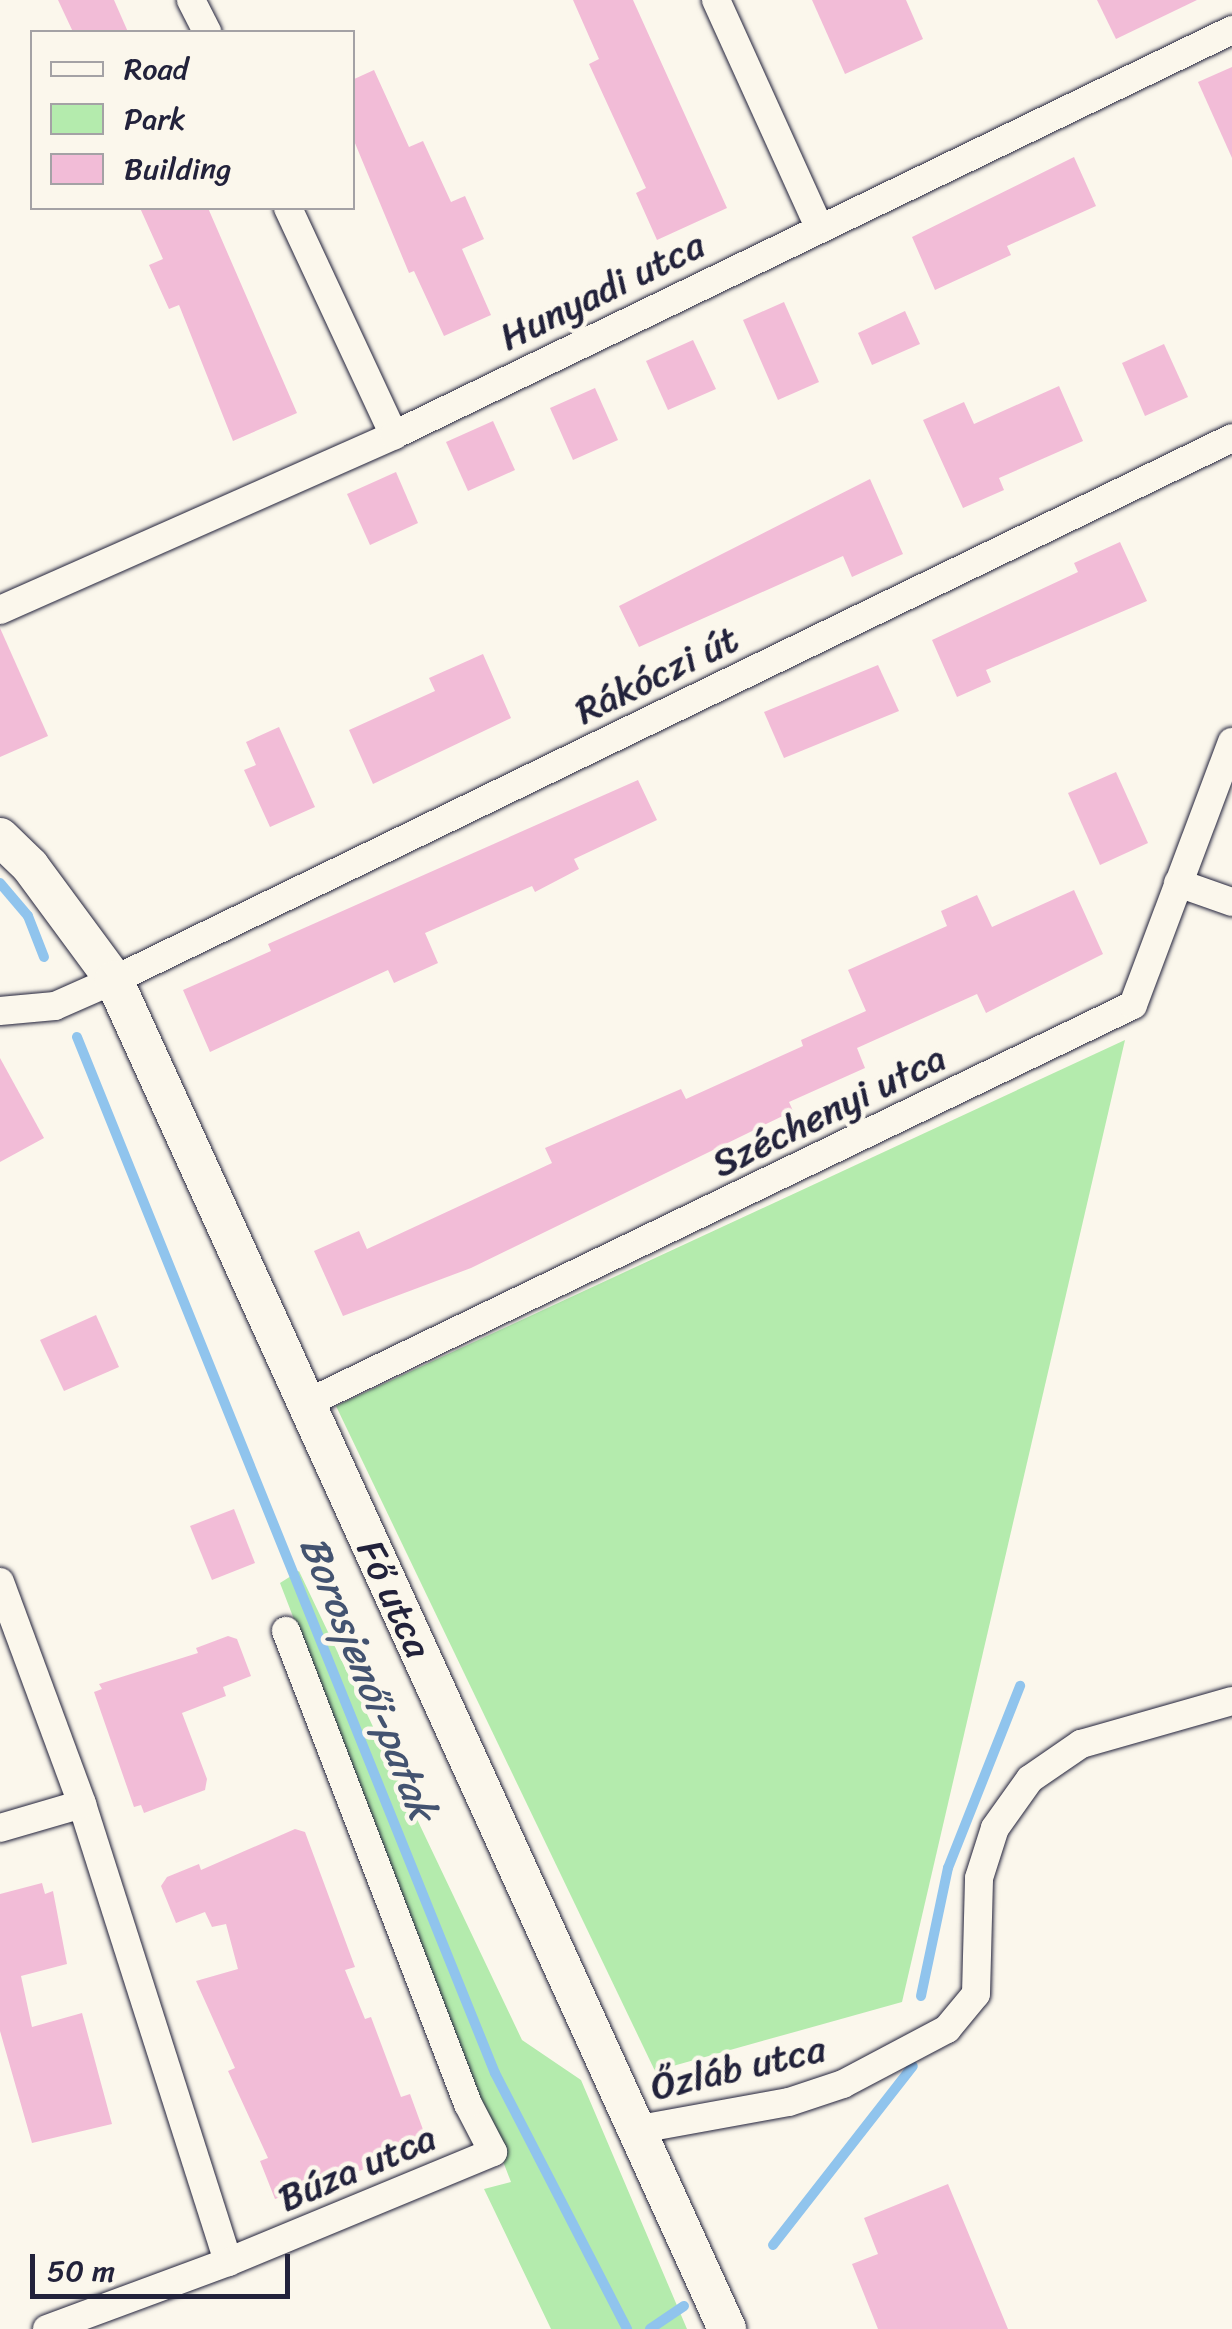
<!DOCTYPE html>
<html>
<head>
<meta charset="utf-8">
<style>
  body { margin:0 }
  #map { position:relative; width:1232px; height:2329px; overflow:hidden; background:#fbf7ec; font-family:Sriracha,sans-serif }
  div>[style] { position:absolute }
  .green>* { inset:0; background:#b4ebad }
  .stream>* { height:10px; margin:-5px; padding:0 5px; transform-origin:5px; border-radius:5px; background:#90c4ed }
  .building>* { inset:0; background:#f2bcd7 }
  .roads { filter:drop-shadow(0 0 2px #22223b) drop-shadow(0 0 2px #22223b) }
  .street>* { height:28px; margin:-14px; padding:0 14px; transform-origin:14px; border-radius:14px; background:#fbf7ec }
  .secondary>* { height:38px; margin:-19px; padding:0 19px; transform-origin:19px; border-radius:19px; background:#fbf7ec }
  span { translate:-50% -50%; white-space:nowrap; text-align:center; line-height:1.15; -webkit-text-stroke:9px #fbf7ec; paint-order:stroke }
  .street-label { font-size:38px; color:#22223b }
  .water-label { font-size:40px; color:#435370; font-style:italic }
  .legend { position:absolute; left:30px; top:30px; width:325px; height:180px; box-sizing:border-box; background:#fbf7ec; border:2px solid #a4a2a5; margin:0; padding:12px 18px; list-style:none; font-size:30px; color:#22223b }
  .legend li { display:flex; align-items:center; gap:20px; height:50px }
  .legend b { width:50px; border:2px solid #a4a2a5 }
  .scale { position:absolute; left:30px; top:2254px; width:260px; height:45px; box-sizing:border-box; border:5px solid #22223b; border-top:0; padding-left:12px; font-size:30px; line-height:35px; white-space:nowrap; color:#22223b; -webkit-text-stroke:8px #fbf7ec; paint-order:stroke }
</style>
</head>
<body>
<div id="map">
  <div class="green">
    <div style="clip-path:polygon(1125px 1040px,902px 2002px,655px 2071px,336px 1406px)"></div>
    <div style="clip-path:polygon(299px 1571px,522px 2040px,581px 2080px,687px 2329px,551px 2329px,484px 2189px,511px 2182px,280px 1583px)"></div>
  </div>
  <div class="stream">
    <div style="left:0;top:883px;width:43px;rotate:49.7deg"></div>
    <div style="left:28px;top:916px;width:44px;rotate:68.7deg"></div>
    <div style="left:77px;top:1037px;width:1117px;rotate:68.03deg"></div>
    <div style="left:495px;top:2073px;width:288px;rotate:62.7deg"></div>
    <div style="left:921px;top:1996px;width:131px;rotate:-78.1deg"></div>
    <div style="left:948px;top:1868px;width:196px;rotate:-68.4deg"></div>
    <div style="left:773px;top:2245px;width:227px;rotate:-52deg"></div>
    <div style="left:650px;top:2329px;width:41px;rotate:-34.1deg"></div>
  </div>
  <div class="building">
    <div style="clip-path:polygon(58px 0,114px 0,128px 32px,73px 32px)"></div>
    <div style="clip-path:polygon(573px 0,633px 0,727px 208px,657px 240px,636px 193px,646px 188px,589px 64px,599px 59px)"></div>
    <div style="clip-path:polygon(812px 0,906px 0,923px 39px,845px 74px)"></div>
    <div style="clip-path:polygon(1097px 0,1197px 0,1116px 39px)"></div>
    <div style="clip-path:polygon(1232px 67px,1232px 158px,1198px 82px)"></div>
    <div style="clip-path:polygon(374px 70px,409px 147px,423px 141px,451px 202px,465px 196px,484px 239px,462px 249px,491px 315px,444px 336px,414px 271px,409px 273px,352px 136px,352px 80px)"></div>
    <div style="clip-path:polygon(1074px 157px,1096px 206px,1007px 246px,1011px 255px,935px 290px,912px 237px)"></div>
    <div style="clip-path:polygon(140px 208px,208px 208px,297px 413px,233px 441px,179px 305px,169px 309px,149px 265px,163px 259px)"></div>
    <div style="clip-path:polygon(784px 302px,819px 382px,778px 400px,743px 320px)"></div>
    <div style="clip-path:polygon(905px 311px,920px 344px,872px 365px,858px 333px)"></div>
    <div style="clip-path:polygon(693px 340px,716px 389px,668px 410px,646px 361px)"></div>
    <div style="clip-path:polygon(1164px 344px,1188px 397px,1145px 416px,1122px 363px)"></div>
    <div style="clip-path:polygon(1059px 386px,1083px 441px,999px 478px,1004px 490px,963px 508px,923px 420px,964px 402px,974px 424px)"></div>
    <div style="clip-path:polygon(595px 388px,618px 440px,573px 460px,550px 408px)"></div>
    <div style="clip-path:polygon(493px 421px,515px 470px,468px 491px,446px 442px)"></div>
    <div style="clip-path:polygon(396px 472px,418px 523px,370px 545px,347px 494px)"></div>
    <div style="clip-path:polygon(870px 479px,903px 554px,852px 577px,843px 556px,639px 647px,619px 606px)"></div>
    <div style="clip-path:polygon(1120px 542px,1147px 601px,986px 670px,991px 682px,957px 697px,932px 640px,1078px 572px,1074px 563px)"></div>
    <div style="clip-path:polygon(0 628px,48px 736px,0 757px)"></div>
    <div style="clip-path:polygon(483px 654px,511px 718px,373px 784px,349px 730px,435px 691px,429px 678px)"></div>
    <div style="clip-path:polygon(878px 665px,899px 711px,784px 758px,764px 712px)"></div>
    <div style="clip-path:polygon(279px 727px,315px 807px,270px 827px,244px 770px,256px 765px,246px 742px)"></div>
    <div style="clip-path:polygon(1116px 772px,1148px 843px,1100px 865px,1068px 793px)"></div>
    <div style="clip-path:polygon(638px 780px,657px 820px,574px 859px,579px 869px,535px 892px,532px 886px,425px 933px,438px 963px,394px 983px,388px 970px,210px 1052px,183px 990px,271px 951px,268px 944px)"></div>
    <div style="clip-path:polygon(1074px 890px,1103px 954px,986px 1013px,977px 994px,857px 1048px,865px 1068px,789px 1102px,793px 1111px,471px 1268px,343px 1316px,314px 1251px,359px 1231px,367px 1249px,552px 1163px,545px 1148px,681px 1089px,686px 1099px,803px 1046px,801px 1040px,866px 1011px,848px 970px,947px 926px,941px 911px,977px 895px,992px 927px)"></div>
    <div style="clip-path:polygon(0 1058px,44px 1138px,0 1162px)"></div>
    <div style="clip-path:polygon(96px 1315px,119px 1367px,64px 1391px,40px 1340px)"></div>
    <div style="clip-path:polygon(234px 1509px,255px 1563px,212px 1580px,190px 1526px)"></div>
    <div style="clip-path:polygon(228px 1636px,237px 1639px,251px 1676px,223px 1687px,226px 1696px,182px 1713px,207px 1779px,205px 1790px,144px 1813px,141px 1805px,134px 1807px,94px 1692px,102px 1689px,99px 1684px,198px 1653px,196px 1648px)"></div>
    <div style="clip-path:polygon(295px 1829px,305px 1832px,355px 1967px,345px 1970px,365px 2019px,371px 2017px,401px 2097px,410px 2094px,425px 2135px,397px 2146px,400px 2156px,343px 2177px,345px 2182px,308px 2197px,304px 2188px,275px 2199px,260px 2161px,268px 2158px,228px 2071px,235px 2068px,196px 1981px,238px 1969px,226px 1924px,212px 1927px,205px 1912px,176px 1923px,161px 1886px,167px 1877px,199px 1864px,201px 1870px)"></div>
    <div style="clip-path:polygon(42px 1883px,45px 1894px,53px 1891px,67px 1964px,21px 1976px,32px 2027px,82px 2013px,112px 2124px,32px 2143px,0 2031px,0 1894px)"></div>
    <div style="clip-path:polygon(948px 2184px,1008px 2329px,878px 2329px,852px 2264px,878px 2254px,864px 2218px)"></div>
  </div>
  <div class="roads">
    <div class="street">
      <div style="left:191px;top:0;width:36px;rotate:63deg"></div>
      <div style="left:716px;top:0;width:249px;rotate:65.6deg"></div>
      <div style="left:288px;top:208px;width:251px;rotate:65deg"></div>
      <div style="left:0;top:610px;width:431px;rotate:-23.9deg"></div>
      <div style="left:394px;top:435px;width:931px;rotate:-25.79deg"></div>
      <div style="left:1178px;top:883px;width:57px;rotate:19.4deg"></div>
      <div style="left:0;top:1011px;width:55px;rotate:-5.2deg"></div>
      <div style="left:55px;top:1006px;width:64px;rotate:-23.8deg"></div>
      <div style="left:114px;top:980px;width:1242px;rotate:-25.86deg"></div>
      <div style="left:303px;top:1405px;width:921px;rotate:-25.73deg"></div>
      <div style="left:1133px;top:1005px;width:281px;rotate:-69.4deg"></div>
      <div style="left:0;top:1582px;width:237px;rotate:69.7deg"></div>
      <div style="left:82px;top:1804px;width:481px;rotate:72.3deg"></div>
      <div style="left:228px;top:2262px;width:287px;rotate:-22.5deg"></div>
      <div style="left:493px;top:2152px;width:54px;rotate:-117.5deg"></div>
      <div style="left:468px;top:2104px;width:507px;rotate:-111.05deg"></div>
      <div style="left:0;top:1828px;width:85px;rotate:-16.3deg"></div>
      <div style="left:640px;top:2129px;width:151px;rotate:-10.3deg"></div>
      <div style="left:789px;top:2102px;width:57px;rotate:-18.4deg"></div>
      <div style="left:843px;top:2084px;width:118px;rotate:-27.9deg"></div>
      <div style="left:947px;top:2029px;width:45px;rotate:-50.4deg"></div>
      <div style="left:976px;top:1994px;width:116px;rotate:-88.5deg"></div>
      <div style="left:979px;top:1878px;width:52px;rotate:-72.3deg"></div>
      <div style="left:995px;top:1828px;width:60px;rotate:-54.5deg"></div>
      <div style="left:1030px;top:1779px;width:62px;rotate:-34.5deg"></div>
      <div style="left:1081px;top:1744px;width:157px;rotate:-15.9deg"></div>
      <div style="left:47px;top:2329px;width:193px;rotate:-20.3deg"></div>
    </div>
    <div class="secondary">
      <div style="left:0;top:837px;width:42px;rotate:44deg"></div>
      <div style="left:30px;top:866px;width:142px;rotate:53.6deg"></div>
      <div style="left:114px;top:980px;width:1482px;rotate:65.56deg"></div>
    </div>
  </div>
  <div class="street-label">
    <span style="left:602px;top:291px;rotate:-26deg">Hunyadi utca</span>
    <span style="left:657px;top:675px;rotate:-26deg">Rákóczi út</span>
    <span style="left:829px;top:1111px;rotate:-26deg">Széchenyi utca</span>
    <span style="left:394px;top:1599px;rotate:65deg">Fő utca</span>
    <span style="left:738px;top:2068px;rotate:-13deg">Őzláb utca</span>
    <span style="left:357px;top:2168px;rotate:-23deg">Búza utca</span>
  </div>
  <div class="water-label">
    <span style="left:368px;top:1678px;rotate:68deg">Borosjenői-patak</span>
  </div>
  <ul class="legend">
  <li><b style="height:12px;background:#fbf7ec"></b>Road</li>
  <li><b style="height:28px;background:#b4ebad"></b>Park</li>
  <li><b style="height:28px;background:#f2bcd7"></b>Building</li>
  </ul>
  <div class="scale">50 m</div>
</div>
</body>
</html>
